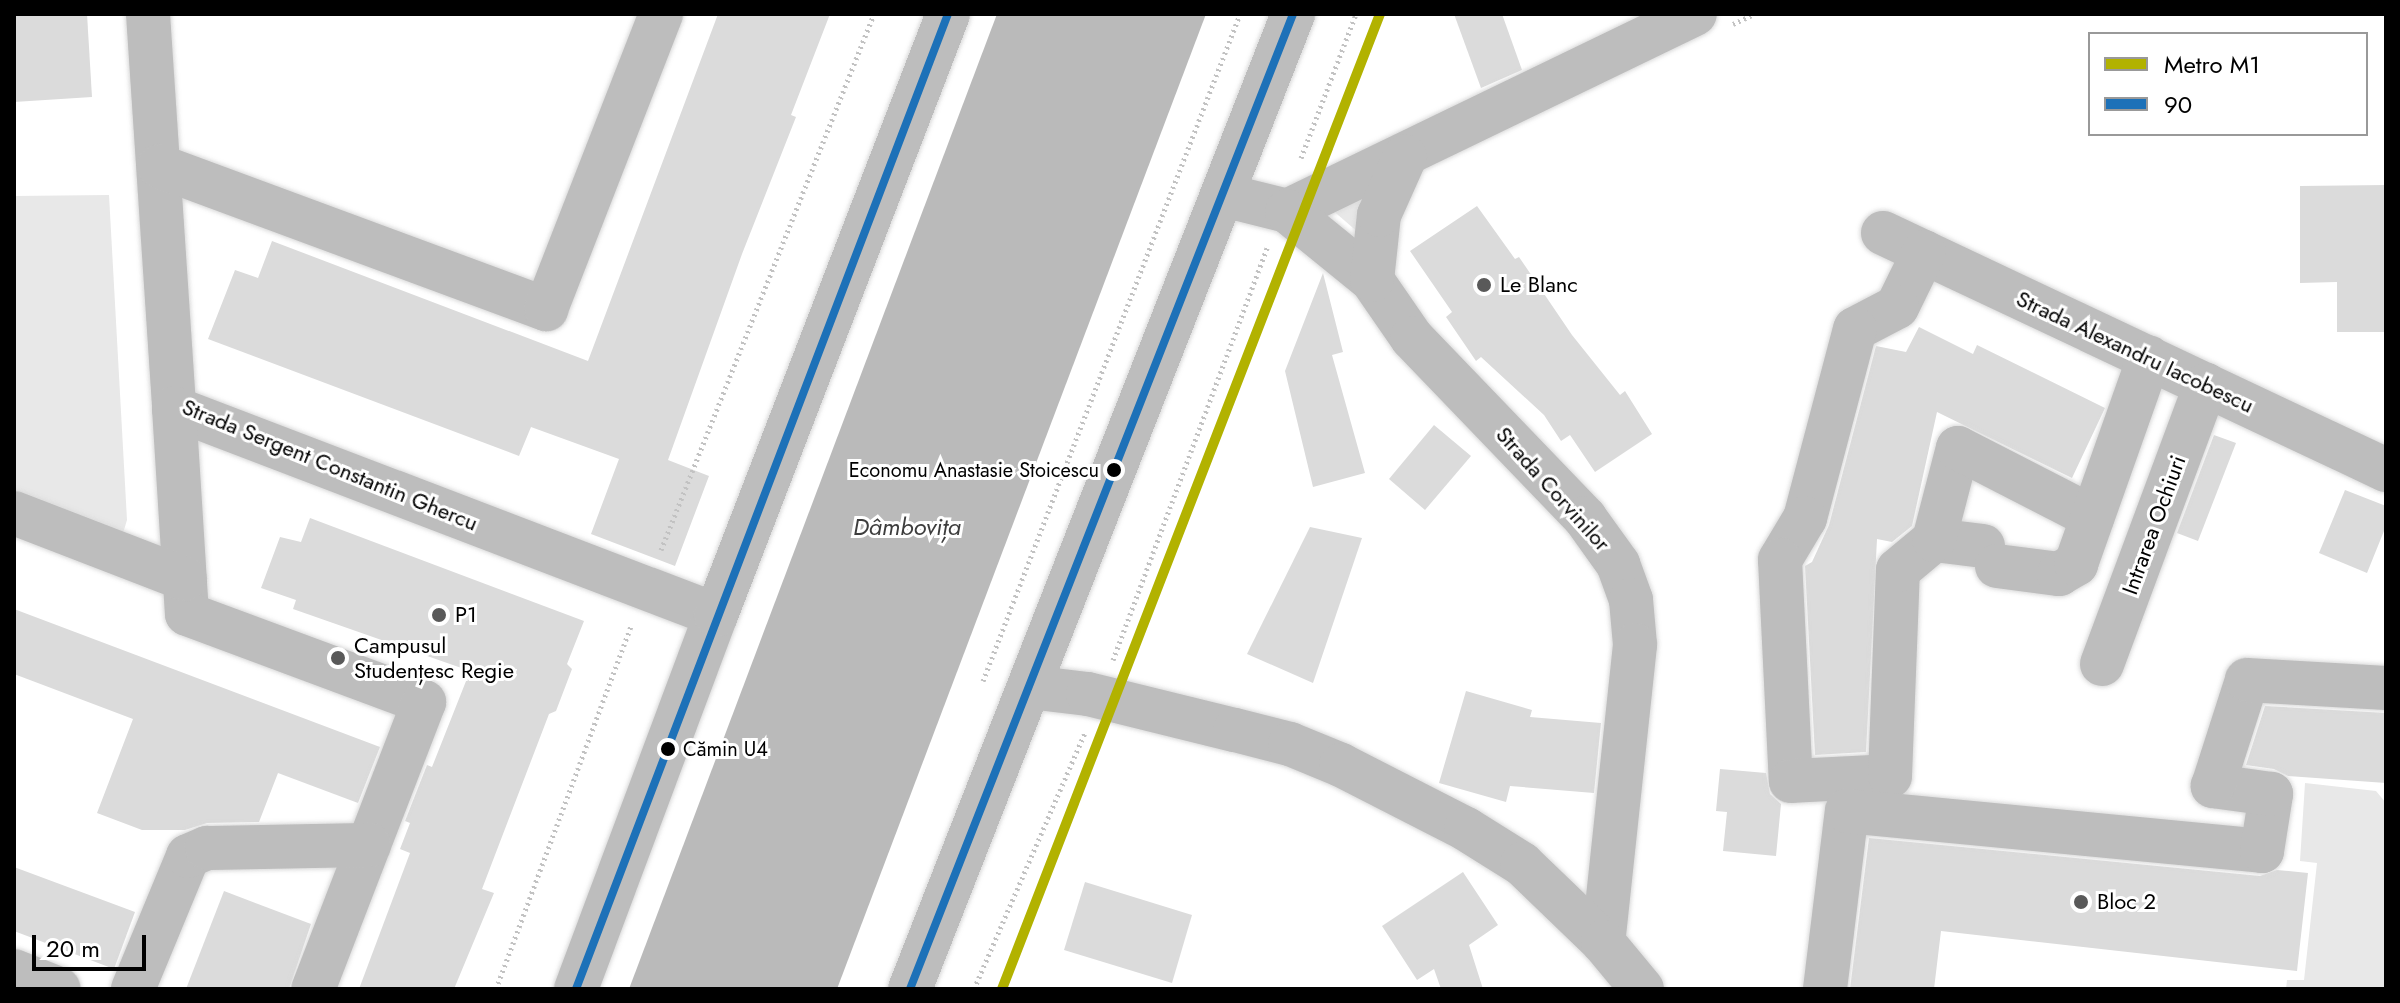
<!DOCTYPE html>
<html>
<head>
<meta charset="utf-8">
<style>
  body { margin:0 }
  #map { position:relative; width:2400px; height:1003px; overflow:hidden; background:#fff; font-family:Jost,sans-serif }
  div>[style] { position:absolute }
  .green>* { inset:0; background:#e8e8e8 }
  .water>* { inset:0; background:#bababa }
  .building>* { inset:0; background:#dbdbdb }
  .path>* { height:5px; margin-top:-2.5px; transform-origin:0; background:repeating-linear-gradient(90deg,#c2c2c2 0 2px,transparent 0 6px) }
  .roads { filter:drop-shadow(0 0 2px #dbdbdb) drop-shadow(0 0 2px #dbdbdb) }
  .minor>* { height:44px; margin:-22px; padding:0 22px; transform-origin:22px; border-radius:22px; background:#bdbdbd }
  .major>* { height:44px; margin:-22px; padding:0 22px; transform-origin:22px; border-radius:22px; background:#bdbdbd }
  .bus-1>* { height:8px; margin:-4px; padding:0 4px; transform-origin:4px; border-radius:4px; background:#1d71b8 }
  .metro-1>* { height:10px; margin:-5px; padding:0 5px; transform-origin:5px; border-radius:5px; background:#b2b200 }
  .dots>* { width:22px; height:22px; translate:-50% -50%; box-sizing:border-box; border:4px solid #fff; border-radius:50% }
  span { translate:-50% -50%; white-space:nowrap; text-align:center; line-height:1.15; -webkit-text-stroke:6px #fff; paint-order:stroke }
  .bus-label { font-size:20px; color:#000 }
  .right { translate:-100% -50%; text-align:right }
  .left { translate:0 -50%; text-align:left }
  .poi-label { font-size:22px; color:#000 }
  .street-label { font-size:22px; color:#000 }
  .water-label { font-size:24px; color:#3d3d3d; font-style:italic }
  .frame { position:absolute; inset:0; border:16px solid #000; pointer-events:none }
  .legend { position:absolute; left:2088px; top:32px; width:280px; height:104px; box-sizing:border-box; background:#fff; border:2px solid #999; margin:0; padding:10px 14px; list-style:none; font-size:24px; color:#000 }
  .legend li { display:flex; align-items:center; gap:16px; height:40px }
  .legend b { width:40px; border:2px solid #999 }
  .scale { position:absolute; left:32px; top:935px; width:114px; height:36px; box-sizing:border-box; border:4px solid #000; border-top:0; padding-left:10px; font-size:24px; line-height:28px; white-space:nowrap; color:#000; -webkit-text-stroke:6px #fff; paint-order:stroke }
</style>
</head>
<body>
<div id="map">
  <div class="green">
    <div style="clip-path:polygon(1373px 187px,1360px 234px,1330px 208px)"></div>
    <div style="clip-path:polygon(109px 195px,127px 520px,120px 543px,14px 500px,14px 196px)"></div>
    <div style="clip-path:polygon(2305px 783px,2376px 791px,2386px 803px,2386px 989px,2286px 989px,2287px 980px,2304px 980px,2317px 863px,2300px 861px)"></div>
  </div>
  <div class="water">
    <div style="clip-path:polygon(997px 14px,1206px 14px,837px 989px,629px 989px)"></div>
  </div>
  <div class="building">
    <div style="clip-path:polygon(14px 14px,87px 14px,92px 97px,14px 102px)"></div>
    <div style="clip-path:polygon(718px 14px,830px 14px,791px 115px,796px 117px,742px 254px,668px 460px,709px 476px,675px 566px,591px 534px,619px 459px,531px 427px,519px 456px,208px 339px,235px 270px,258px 278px,272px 241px,588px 361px)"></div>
    <div style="clip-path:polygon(1454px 14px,1502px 14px,1522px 70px,1481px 88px)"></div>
    <div style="clip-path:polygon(2386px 185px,2386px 332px,2337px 332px,2337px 282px,2300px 283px,2300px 186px)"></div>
    <div style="clip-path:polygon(1477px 206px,1515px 259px,1519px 257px,1572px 335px,1620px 395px,1625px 391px,1652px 434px,1595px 472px,1570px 435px,1561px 441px,1544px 415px,1481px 357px,1476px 361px,1446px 317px,1452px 312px,1410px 251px)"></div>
    <div style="clip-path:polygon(1323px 273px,1343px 352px,1332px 355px,1365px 473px,1313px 487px,1285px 371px)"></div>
    <div style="clip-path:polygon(1919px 327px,1973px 354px,1977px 345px,2105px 408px,2072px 478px,1937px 412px,1912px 526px,1892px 542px,1877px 539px,1866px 752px,1815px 755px,1805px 566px,1812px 562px,1829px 525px,1876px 346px,1906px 352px)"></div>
    <div style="clip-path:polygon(1434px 425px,1471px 456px,1425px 510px,1389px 479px)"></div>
    <div style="clip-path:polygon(2214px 435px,2236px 443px,2198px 541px,2177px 533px)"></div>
    <div style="clip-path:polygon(2345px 490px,2386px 506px,2386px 526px,2367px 573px,2319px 553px)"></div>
    <div style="clip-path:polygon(310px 518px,584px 621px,567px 664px,572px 669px,556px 711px,549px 714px,482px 889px,494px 893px,454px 989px,359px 989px,410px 853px,400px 849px,410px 823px,405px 821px,427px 765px,432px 767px,470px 671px,293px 609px,296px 600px,261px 588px,280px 537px,301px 542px)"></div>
    <div style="clip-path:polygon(1310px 527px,1362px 538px,1313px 683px,1247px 654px)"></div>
    <div style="clip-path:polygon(14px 609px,380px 747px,358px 803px,278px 773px,259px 822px,207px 823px,185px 830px,142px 830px,97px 813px,133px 719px,14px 674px)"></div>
    <div style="clip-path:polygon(1466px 691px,1532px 710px,1530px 717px,1601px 723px,1594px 793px,1510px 786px,1506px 802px,1439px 783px)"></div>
    <div style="clip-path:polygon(2265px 706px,2386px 713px,2386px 783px,2288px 776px,2274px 769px,2246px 765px)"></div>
    <div style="clip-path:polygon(1720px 769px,1766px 773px,1770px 794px,1781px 804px,1776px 856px,1723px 851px,1727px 812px,1716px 811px)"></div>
    <div style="clip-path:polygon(1869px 838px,2260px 876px,2277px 870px,2308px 873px,2297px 971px,1941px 931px,1934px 989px,1850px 989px)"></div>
    <div style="clip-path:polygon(14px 867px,135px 912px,114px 969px,14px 931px)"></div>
    <div style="clip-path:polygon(1463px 872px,1498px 925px,1469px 945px,1483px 989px,1441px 989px,1434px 969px,1417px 980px,1382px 926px)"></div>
    <div style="clip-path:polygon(1085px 882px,1192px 915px,1172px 983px,1064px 950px)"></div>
    <div style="clip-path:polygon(224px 891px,311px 924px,289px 989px,186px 989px)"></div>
  </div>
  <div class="path">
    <div style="left:1733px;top:24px;width:23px;rotate:-25deg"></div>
    <div style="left:1301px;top:158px;width:154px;rotate:-69.1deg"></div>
    <div style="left:661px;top:550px;width:577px;rotate:-68.33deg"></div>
    <div style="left:1113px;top:660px;width:442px;rotate:-69.5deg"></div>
    <div style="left:983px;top:681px;width:715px;rotate:-68.93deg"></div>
    <div style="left:496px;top:989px;width:387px;rotate:-69.6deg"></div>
    <div style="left:974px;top:989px;width:279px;rotate:-66.6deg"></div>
  </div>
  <div class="roads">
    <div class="minor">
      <div style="left:148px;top:14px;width:395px;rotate:86.2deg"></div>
      <div style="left:174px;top:408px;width:580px;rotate:20.9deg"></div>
      <div style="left:159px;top:166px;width:413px;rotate:20.3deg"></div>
      <div style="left:546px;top:309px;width:317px;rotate:-68.7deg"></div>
      <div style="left:1223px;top:195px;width:66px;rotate:14deg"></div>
      <div style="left:1287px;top:211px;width:453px;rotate:-25.8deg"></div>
      <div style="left:1287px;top:211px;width:109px;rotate:39.1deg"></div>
      <div style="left:1372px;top:280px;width:70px;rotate:55.4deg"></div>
      <div style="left:1412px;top:338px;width:250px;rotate:46.1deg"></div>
      <div style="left:1585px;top:518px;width:57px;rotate:54.3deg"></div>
      <div style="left:1618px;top:564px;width:38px;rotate:70deg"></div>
      <div style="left:1631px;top:600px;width:45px;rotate:84.9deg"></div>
      <div style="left:1635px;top:645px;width:299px;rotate:96.1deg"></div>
      <div style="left:1883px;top:233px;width:556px;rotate:25.23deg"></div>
      <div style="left:1924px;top:252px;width:61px;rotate:116.1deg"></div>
      <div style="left:1897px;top:307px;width:47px;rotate:152.4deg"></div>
      <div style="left:1855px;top:329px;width:196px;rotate:104.8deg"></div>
      <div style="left:1805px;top:518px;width:49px;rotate:120.8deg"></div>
      <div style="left:1780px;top:560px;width:221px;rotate:87.2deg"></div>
      <div style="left:1791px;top:781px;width:99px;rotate:-2.9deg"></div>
      <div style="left:1890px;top:776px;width:206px;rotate:-87.8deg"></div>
      <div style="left:1898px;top:570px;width:47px;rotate:-39.8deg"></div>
      <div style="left:1372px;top:280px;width:65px;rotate:-83.9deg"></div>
      <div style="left:1379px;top:215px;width:64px;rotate:-65.9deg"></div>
      <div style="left:174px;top:408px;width:206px;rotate:86.4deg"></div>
      <div style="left:187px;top:614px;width:253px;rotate:20.4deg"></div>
      <div style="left:424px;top:702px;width:308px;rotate:111.1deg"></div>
      <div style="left:14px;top:513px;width:183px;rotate:21.1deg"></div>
      <div style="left:1983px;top:546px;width:49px;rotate:-173deg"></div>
      <div style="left:1934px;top:540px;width:95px;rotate:-75.4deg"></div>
      <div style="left:1958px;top:448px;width:151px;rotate:27.2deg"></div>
      <div style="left:1997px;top:566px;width:63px;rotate:7.4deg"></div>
      <div style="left:2059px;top:574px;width:20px;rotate:-30deg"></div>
      <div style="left:2076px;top:564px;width:219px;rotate:-70.5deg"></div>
      <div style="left:2102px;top:664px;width:298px;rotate:-69.6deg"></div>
      <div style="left:1029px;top:687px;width:59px;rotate:6.8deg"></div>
      <div style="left:1088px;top:694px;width:151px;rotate:13.8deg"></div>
      <div style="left:1235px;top:730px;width:57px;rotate:14.3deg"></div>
      <div style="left:1290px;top:744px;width:55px;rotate:22.4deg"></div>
      <div style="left:1341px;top:765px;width:140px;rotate:27.1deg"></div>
      <div style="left:1466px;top:829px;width:66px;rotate:32deg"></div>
      <div style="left:1522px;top:864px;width:112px;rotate:43.9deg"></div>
      <div style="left:1603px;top:942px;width:61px;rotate:50.3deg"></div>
      <div style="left:14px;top:971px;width:48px;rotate:21.8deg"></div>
      <div style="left:133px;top:989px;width:144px;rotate:-67.5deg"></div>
      <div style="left:188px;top:856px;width:21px;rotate:-23deg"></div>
      <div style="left:207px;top:848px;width:162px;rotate:-1.1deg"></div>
      <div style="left:1825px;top:989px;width:179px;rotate:-83deg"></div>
      <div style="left:1847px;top:811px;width:417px;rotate:5.5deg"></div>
      <div style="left:2262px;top:851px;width:58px;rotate:-81deg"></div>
      <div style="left:2271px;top:794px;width:59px;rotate:-172.1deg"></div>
      <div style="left:2213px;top:786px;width:111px;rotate:-72.2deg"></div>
      <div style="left:2247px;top:680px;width:139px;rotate:3.3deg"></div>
    </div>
    <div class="major">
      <div style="left:576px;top:989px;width:399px;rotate:-69.5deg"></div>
      <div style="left:716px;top:615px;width:644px;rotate:-68.89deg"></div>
      <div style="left:910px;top:989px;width:1048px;rotate:-68.55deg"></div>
    </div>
  </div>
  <div class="bus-1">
    <div style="left:576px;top:989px;width:1044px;rotate:-69.12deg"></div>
    <div style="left:910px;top:989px;width:1048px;rotate:-68.55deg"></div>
  </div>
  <div class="metro-1">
    <div style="left:1002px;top:989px;width:1046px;rotate:-68.81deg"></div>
  </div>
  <div class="dots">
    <div style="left:1484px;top:285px;background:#595959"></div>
    <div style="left:1114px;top:470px;background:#000"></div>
    <div style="left:439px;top:615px;background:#595959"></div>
    <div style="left:338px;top:658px;background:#595959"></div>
    <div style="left:668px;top:749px;background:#000"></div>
    <div style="left:2081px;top:902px;background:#595959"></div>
  </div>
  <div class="bus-label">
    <span class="right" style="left:1099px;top:470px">Economu Anastasie Stoicescu</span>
    <span class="left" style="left:683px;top:749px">Cămin U4</span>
  </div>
  <div class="poi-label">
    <span class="left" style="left:1500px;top:285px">Le Blanc</span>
    <span class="left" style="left:455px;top:615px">P1</span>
    <span class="left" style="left:354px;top:658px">Campusul<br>Studențesc Regie</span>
    <span class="left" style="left:2097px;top:902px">Bloc 2</span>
  </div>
  <div class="street-label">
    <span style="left:2135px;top:352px;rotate:25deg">Strada Alexandru Iacobescu</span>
    <span style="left:330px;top:465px;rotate:22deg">Strada Sergent Constantin Ghercu</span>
    <span style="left:1553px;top:489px;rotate:48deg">Strada Corvinilor</span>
    <span style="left:2154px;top:525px;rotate:-70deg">Intrarea Ochiuri</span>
  </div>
  <div class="water-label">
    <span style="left:907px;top:527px">Dâmbovița</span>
  </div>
  <div class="frame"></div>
  <ul class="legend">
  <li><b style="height:10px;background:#b2b200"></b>Metro M1</li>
  <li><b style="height:10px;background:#1d71b8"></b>90</li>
  </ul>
  <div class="scale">20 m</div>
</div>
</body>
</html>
